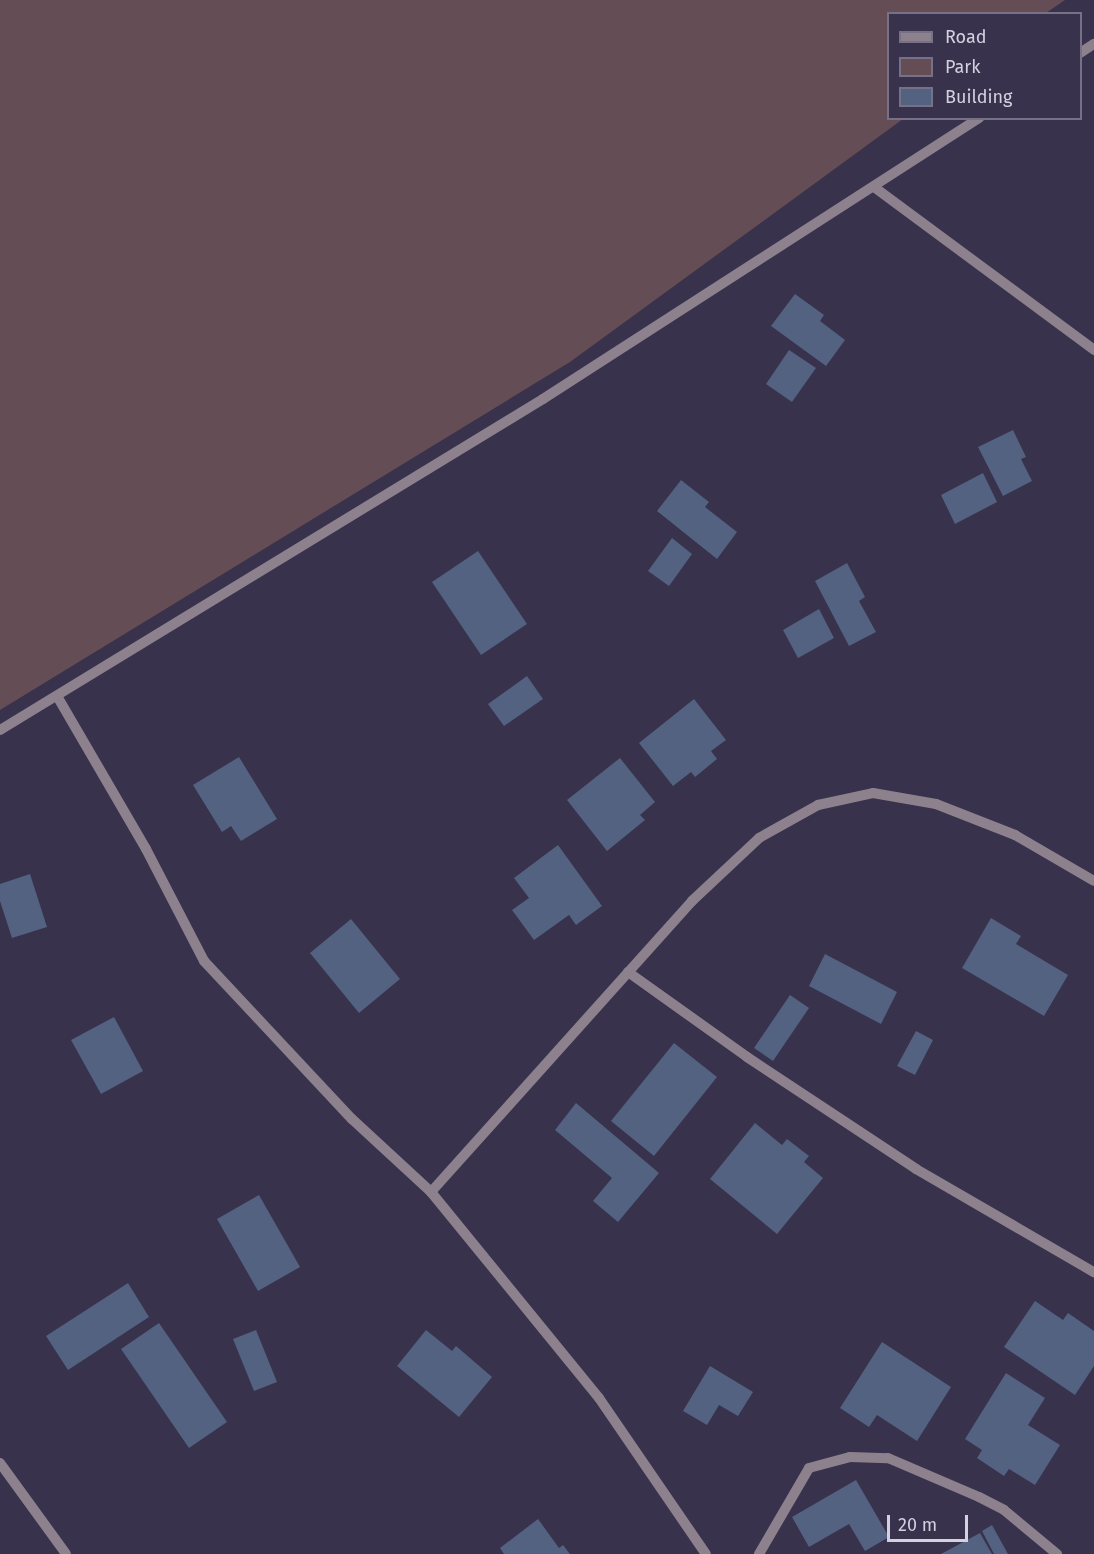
<!DOCTYPE html>
<html>
<head>
<meta charset="utf-8">
<style>
  body { margin:0 }
  #map { position:relative; width:1094px; height:1554px; overflow:hidden; background:#38324c; font-family:"Fira Sans",sans-serif }
  div>[style] { position:absolute }
  .green>* { inset:0; background:#644d55 }
  .building>* { inset:0; background:#526280 }
  .minor>* { height:10px; margin:-5px; padding:0 5px; transform-origin:5px; border-radius:5px; background:#8e818e }
  span { translate:-50% -50%; white-space:nowrap; text-align:center; line-height:1.15; -webkit-text-stroke:4.5px #38324c; paint-order:stroke }
  .legend { position:absolute; left:887px; top:12px; width:195px; height:108px; box-sizing:border-box; background:#38324c; border:2px solid #767187; margin:0; padding:8px 10px; list-style:none; font-size:18px; color:#d3d0e0 }
  .legend li { display:flex; align-items:center; gap:12px; height:30px }
  .legend b { width:30px; border:2px solid #767187 }
  .scale { position:absolute; left:887px; top:1515px; width:81px; height:27px; box-sizing:border-box; border:3px solid #d3d0e0; border-top:0; padding-left:8px; font-size:18px; line-height:21px; white-space:nowrap; color:#d3d0e0; -webkit-text-stroke:4px #38324c; paint-order:stroke }
</style>
</head>
<body>
<div id="map">
  <div class="green">
    <div style="clip-path:polygon(0 0,1065px 0,1046px 13px,888px 14px,888px 118px,903px 119px,570px 362px,0 710px)"></div>
  </div>
  <div class="building">
    <div style="clip-path:polygon(795px 294px,824px 315px,820px 321px,845px 340px,826px 366px,771px 326px)"></div>
    <div style="clip-path:polygon(789px 350px,816px 368px,792px 402px,766px 384px)"></div>
    <div style="clip-path:polygon(1013px 430px,1026px 457px,1021px 459px,1032px 481px,1003px 496px,978px 447px)"></div>
    <div style="clip-path:polygon(983px 473px,997px 502px,955px 524px,941px 495px)"></div>
    <div style="clip-path:polygon(681px 480px,709px 502px,705px 507px,737px 532px,717px 559px,657px 511px)"></div>
    <div style="clip-path:polygon(672px 538px,692px 554px,669px 586px,648px 571px)"></div>
    <div style="clip-path:polygon(478px 551px,527px 624px,481px 655px,432px 582px)"></div>
    <div style="clip-path:polygon(847px 563px,865px 597px,859px 601px,876px 632px,849px 646px,815px 581px)"></div>
    <div style="clip-path:polygon(819px 609px,834px 638px,798px 658px,783px 630px)"></div>
    <div style="clip-path:polygon(527px 676px,543px 699px,504px 726px,488px 704px)"></div>
    <div style="clip-path:polygon(694px 699px,726px 740px,711px 751px,717px 759px,695px 777px,691px 772px,673px 786px,639px 743px)"></div>
    <div style="clip-path:polygon(239px 757px,277px 819px,241px 841px,231px 826px,222px 832px,193px 785px)"></div>
    <div style="clip-path:polygon(620px 758px,655px 802px,640px 815px,645px 820px,607px 851px,567px 800px)"></div>
    <div style="clip-path:polygon(558px 845px,602px 906px,576px 925px,569px 915px,534px 940px,512px 910px,529px 898px,514px 878px)"></div>
    <div style="clip-path:polygon(30px 874px,47px 927px,12px 938px,0 901px,0 884px)"></div>
    <div style="clip-path:polygon(991px 918px,1021px 936px,1016px 944px,1068px 975px,1044px 1016px,962px 968px)"></div>
    <div style="clip-path:polygon(351px 919px,400px 979px,359px 1013px,310px 953px)"></div>
    <div style="clip-path:polygon(825px 954px,897px 992px,881px 1024px,809px 986px)"></div>
    <div style="clip-path:polygon(790px 995px,809px 1008px,773px 1061px,754px 1048px)"></div>
    <div style="clip-path:polygon(114px 1017px,143px 1071px,101px 1094px,71px 1040px)"></div>
    <div style="clip-path:polygon(916px 1031px,933px 1040px,915px 1075px,897px 1066px)"></div>
    <div style="clip-path:polygon(674px 1043px,717px 1077px,654px 1156px,611px 1121px)"></div>
    <div style="clip-path:polygon(576px 1103px,659px 1173px,618px 1222px,593px 1201px,612px 1178px,555px 1130px)"></div>
    <div style="clip-path:polygon(755px 1123px,782px 1145px,787px 1139px,809px 1156px,804px 1162px,823px 1178px,777px 1234px,710px 1179px)"></div>
    <div style="clip-path:polygon(259px 1195px,300px 1267px,258px 1291px,217px 1219px)"></div>
    <div style="clip-path:polygon(128px 1283px,149px 1317px,68px 1370px,46px 1336px)"></div>
    <div style="clip-path:polygon(1035px 1301px,1063px 1320px,1068px 1313px,1094px 1331px,1094px 1366px,1075px 1395px,1004px 1347px)"></div>
    <div style="clip-path:polygon(159px 1323px,227px 1422px,189px 1448px,121px 1349px)"></div>
    <div style="clip-path:polygon(256px 1330px,277px 1382px,254px 1391px,233px 1339px)"></div>
    <div style="clip-path:polygon(426px 1330px,452px 1351px,456px 1346px,492px 1377px,459px 1417px,397px 1366px)"></div>
    <div style="clip-path:polygon(882px 1342px,951px 1387px,917px 1441px,877px 1415px,869px 1427px,840px 1408px)"></div>
    <div style="clip-path:polygon(710px 1366px,753px 1392px,738px 1416px,719px 1405px,707px 1425px,683px 1411px)"></div>
    <div style="clip-path:polygon(1006px 1373px,1045px 1398px,1028px 1425px,1060px 1445px,1035px 1485px,1009px 1469px,1004px 1476px,977px 1458px,982px 1450px,965px 1439px)"></div>
    <div style="clip-path:polygon(856px 1480px,889px 1537px,865px 1551px,849px 1524px,809px 1547px,792px 1517px)"></div>
    <div style="clip-path:polygon(538px 1519px,559px 1548px,563px 1545px,570px 1554px,504px 1554px,500px 1548px)"></div>
    <div style="clip-path:polygon(992px 1525px,1008px 1554px,994px 1554px,982px 1531px)"></div>
    <div style="clip-path:polygon(980px 1533px,992px 1554px,941px 1554px)"></div>
  </div>
  <div class="minor">
    <div style="left:1080px;top:53px;width:17px;rotate:-33deg"></div>
    <div style="left:874px;top:187px;width:274px;rotate:36.5deg"></div>
    <div style="left:57px;top:696px;width:177px;rotate:59.8deg"></div>
    <div style="left:146px;top:849px;width:126px;rotate:62.6deg"></div>
    <div style="left:204px;top:961px;width:216px;rotate:46.9deg"></div>
    <div style="left:352px;top:1119px;width:108px;rotate:42.7deg"></div>
    <div style="left:431px;top:1192px;width:266px;rotate:50.8deg"></div>
    <div style="left:599px;top:1398px;width:189px;rotate:55.6deg"></div>
    <div style="left:0;top:730px;width:636px;rotate:-31.37deg"></div>
    <div style="left:543px;top:399px;width:519px;rotate:-32.8deg"></div>
    <div style="left:628px;top:972px;width:146px;rotate:35.5deg"></div>
    <div style="left:747px;top:1057px;width:203px;rotate:33.5deg"></div>
    <div style="left:916px;top:1169px;width:206px;rotate:30.1deg"></div>
    <div style="left:431px;top:1192px;width:391px;rotate:-48.1deg"></div>
    <div style="left:692px;top:901px;width:92px;rotate:-43.2deg"></div>
    <div style="left:759px;top:838px;width:68px;rotate:-29.2deg"></div>
    <div style="left:818px;top:805px;width:56px;rotate:-12.3deg"></div>
    <div style="left:873px;top:793px;width:64px;rotate:9.9deg"></div>
    <div style="left:936px;top:804px;width:85px;rotate:21.4deg"></div>
    <div style="left:1015px;top:835px;width:91px;rotate:30.2deg"></div>
    <div style="left:0;top:1463px;width:112px;rotate:54deg"></div>
    <div style="left:759px;top:1554px;width:99px;rotate:-59.8deg"></div>
    <div style="left:809px;top:1468px;width:42px;rotate:-15deg"></div>
    <div style="left:850px;top:1457px;width:38px;rotate:2deg"></div>
    <div style="left:888px;top:1458px;width:99px;rotate:23.2deg"></div>
    <div style="left:979px;top:1497px;width:28px;rotate:27deg"></div>
    <div style="left:1004px;top:1510px;width:69px;rotate:39.7deg"></div>
  </div>
  <ul class="legend">
  <li><b style="height:8px;background:#8e818e"></b>Road</li>
  <li><b style="height:16px;background:#644d55"></b>Park</li>
  <li><b style="height:16px;background:#526280"></b>Building</li>
  </ul>
  <div class="scale">20 m</div>
</div>
</body>
</html>
